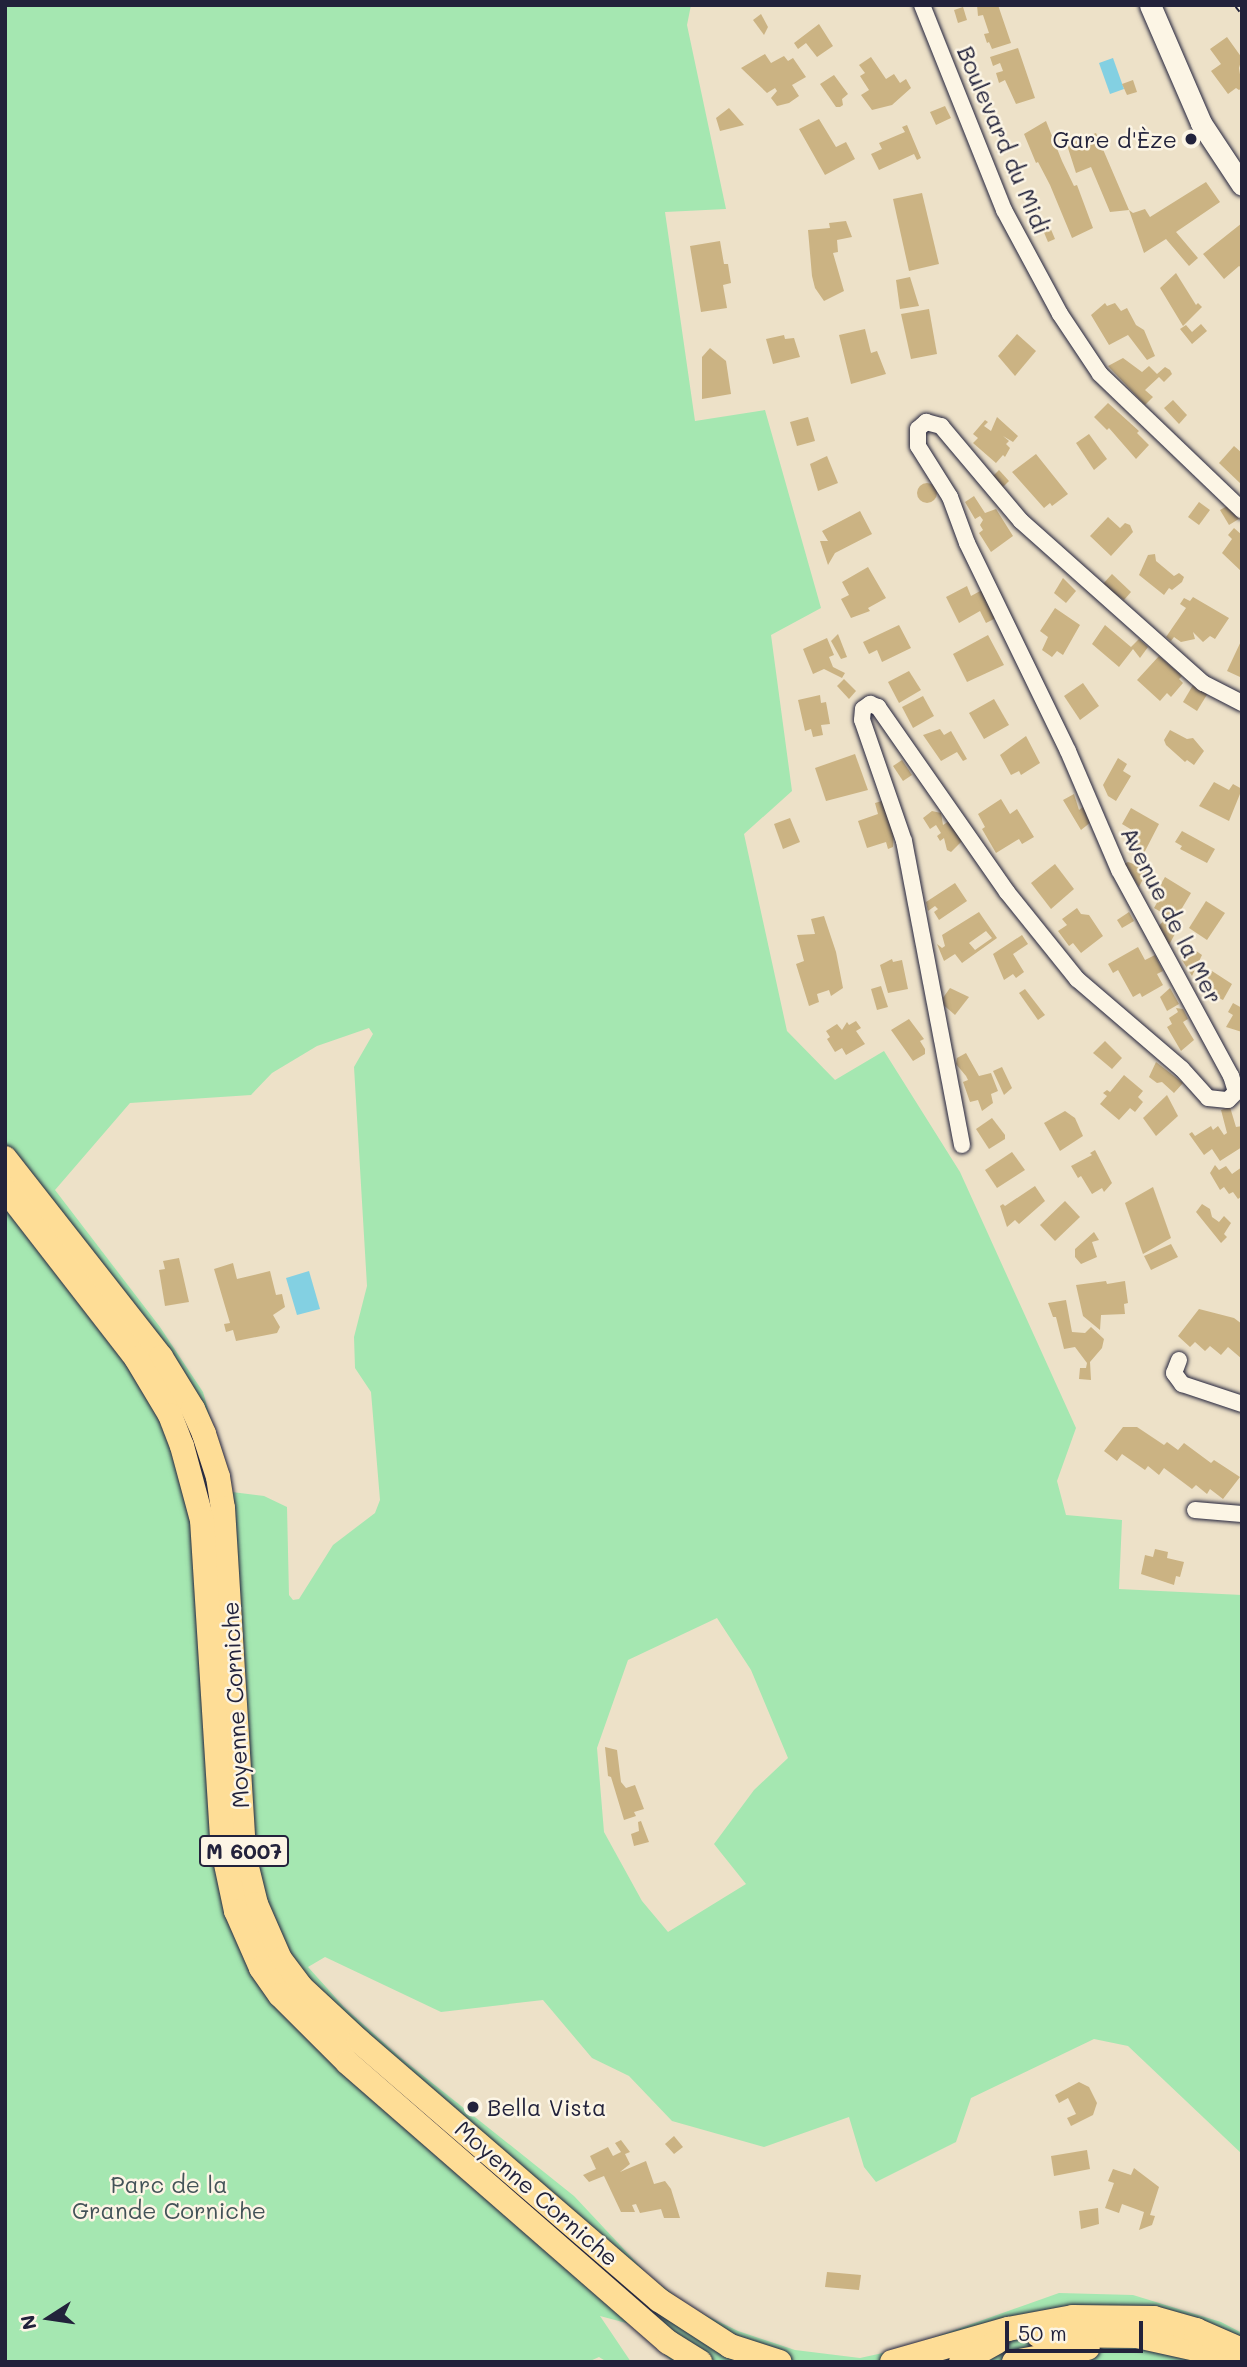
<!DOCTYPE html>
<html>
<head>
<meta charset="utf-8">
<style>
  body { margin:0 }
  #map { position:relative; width:1247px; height:2367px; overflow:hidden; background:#ede1c8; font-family:Mali,sans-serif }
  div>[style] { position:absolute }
  .green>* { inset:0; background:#a5e7b1 }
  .water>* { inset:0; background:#83d0e2 }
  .building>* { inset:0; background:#cbb383 }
  .round { border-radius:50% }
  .roads { filter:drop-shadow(0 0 2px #22223b) drop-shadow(0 0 2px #22223b) }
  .minor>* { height:16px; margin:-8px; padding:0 8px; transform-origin:8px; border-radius:8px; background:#fcf5e5 }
  .secondary>* { height:21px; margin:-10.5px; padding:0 10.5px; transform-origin:10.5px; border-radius:10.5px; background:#fcf5e5 }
  .primary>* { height:24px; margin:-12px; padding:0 12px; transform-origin:12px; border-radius:12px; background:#fedd96 }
  .rail>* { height:8px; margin-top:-4px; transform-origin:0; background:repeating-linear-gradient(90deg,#fcf5e5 0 16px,#22223b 0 32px); box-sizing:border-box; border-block:2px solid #22223b }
  .dots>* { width:19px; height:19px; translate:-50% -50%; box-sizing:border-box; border:4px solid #fcf5e5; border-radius:50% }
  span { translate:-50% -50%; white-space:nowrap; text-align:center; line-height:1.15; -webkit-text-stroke:5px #fcf5e5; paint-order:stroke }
  .shield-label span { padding:2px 5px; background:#fcf5e5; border:2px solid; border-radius:5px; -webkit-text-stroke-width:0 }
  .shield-label { font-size:21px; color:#22223b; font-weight:700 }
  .poi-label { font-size:23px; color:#22223b }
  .right { translate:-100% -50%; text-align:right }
  .left { translate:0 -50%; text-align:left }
  .street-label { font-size:23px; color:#22223b }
  .park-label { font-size:23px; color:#435358 }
  .frame { position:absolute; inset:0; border:7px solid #22223b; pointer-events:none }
  .north { position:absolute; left:14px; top:2283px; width:70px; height:70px; -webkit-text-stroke:5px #fcf5e5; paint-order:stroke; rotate:258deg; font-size:19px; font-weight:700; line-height:28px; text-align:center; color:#22223b }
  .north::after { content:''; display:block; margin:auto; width:24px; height:32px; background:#22223b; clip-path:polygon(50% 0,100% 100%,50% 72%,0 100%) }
  .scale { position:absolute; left:1005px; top:2321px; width:138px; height:32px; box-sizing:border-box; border:4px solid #22223b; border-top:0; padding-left:9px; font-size:21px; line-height:24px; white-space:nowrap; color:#22223b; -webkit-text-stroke:5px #fcf5e5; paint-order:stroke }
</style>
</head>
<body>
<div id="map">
  <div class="green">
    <div style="clip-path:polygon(evenodd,5px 5px,691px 5px,687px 25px,726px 209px,665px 212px,695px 421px,765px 410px,821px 608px,771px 635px,792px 791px,744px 834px,787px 1031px,835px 1080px,884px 1051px,960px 1172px,1076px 1428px,1057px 1481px,1066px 1515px,1122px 1520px,1119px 1589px,1242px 1595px,1242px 2154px,1128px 2046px,1094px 2039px,971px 2098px,956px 2142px,876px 2182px,864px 2167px,849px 2117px,764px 2147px,672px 2121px,629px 2076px,592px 2058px,543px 2000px,441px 2012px,325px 1957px,308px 1967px,344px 2007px,401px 2058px,574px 2196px,650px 2277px,691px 2308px,738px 2331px,795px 2350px,860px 2358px,901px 2349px,1059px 2293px,1133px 2295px,1221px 2322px,1242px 2333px,1242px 2362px,673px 2362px,630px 2324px,600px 2316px,631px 2362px,607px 2362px,599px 2357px,588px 2362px,5px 2362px,5px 5px,369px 1028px,373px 1034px,354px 1067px,367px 1286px,354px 1337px,355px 1368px,371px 1392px,380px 1500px,375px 1513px,333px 1545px,299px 1599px,293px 1600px,289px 1595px,287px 1507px,264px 1496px,232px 1492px,203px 1392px,160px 1327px,55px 1190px,130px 1103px,251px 1095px,272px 1073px,317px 1046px,369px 1028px,5px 5px,717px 1618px,751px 1670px,788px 1758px,754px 1790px,714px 1844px,746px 1884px,668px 1932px,642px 1901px,604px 1832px,597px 1748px,628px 1660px,717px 1618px)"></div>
  </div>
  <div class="water">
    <div style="clip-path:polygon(1113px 58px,1124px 89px,1110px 94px,1099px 63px)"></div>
    <div style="clip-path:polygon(309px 1271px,320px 1309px,297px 1315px,286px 1278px)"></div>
  </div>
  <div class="building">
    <div style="clip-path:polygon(977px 5px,998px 5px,1011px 43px,992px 49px,989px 42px,987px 43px,984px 34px,989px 33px,983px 15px,978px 16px)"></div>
    <div style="clip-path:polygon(963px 7px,967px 20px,958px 23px,954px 10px)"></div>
    <div style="clip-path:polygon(761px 14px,768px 27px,764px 35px,753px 20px)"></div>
    <div style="clip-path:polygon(819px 24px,833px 46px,817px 57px,806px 43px,798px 49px,794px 43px)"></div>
    <div style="clip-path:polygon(1227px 37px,1242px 58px,1239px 68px,1242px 88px,1239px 90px,1236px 88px,1228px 94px,1211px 71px,1221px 64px,1210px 49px)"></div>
    <div style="clip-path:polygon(1018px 48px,1035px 98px,1016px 104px,1005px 80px,999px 83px,996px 73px,1003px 71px,1000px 63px,993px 66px,990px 57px)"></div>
    <div style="clip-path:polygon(765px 54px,771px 63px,784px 56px,788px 61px,793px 58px,806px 77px,792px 85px,799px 96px,789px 103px,777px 106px,771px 98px,777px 91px,775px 88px,767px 93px,741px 68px)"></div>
    <div style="clip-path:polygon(871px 57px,886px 79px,894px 74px,900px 83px,906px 79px,911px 88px,892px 105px,872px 110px,861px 95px,869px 90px,860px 76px,865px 73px,859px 65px)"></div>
    <div style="clip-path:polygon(834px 75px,848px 94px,842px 99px,843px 105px,840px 107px,836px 107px,820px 84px)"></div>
    <div style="clip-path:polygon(1133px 80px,1137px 92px,1127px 95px,1122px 84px)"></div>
    <div style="clip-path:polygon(945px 106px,951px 118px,936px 125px,930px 112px)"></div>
    <div style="clip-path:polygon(729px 108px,744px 125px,720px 131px,716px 118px)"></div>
    <div style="clip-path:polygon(819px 119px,836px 147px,846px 142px,855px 159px,825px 175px,799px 129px)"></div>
    <div style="clip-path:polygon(1046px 121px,1062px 161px,1074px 186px,1077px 185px,1093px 228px,1072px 238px,1050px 185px,1038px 162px,1036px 163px,1024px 134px)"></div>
    <div style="clip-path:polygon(907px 125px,921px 158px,917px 160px,914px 154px,879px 170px,871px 154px,882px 149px,879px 143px,905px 132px,902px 127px)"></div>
    <div style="clip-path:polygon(1096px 133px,1129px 210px,1133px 213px,1145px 209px,1150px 217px,1206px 182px,1220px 202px,1176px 232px,1198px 258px,1189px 266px,1166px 239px,1144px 253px,1129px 210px,1110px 212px,1091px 167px,1076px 173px,1067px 145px)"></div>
    <div style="clip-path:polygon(922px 193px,939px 264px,909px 271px,893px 199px)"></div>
    <div style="clip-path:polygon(1047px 220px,1055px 239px,1048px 242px,1040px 223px)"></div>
    <div style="clip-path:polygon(846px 221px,852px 237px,837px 240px,838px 252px,833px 253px,844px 291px,824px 301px,815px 288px,812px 276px,808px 230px,830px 228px,829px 223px)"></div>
    <div style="clip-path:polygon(1242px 223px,1242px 268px,1239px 266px,1224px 279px,1203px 254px)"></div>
    <div style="clip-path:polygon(720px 241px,724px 264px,728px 264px,731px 283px,723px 285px,727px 308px,701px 312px,690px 246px)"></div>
    <div style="clip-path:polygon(1176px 273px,1196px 305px,1198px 303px,1202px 307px,1183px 326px,1160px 288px)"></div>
    <div style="clip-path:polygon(910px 277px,919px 306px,900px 309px,896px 280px)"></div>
    <div style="clip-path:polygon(1105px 303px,1107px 306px,1115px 303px,1121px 311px,1127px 308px,1136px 325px,1144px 330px,1155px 356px,1147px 360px,1128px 335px,1109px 345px,1091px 315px)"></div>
    <div style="clip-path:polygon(929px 309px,937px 354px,911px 359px,901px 314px)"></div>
    <div style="clip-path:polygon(1201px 324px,1207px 331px,1192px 344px,1180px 329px,1186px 325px,1192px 332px)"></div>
    <div style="clip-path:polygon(865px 329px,871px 353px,877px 351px,886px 374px,851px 384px,839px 335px)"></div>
    <div style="clip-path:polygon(1017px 334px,1036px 351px,1015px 376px,998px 356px)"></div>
    <div style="clip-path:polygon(784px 335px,785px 339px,794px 338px,800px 357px,773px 364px,766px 339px)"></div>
    <div style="clip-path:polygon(710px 348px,726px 361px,731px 394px,702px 399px,702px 357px)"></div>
    <div style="clip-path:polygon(1123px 358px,1142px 372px,1149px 366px,1157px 374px,1165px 367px,1170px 370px,1172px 374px,1164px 382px,1159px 377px,1145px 390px,1153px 397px,1145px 405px,1108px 366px)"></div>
    <div style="clip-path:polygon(1173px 400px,1187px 415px,1179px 424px,1164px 408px)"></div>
    <div style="clip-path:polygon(1108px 403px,1139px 431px,1137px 433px,1149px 445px,1136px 459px,1109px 428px,1107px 430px,1094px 417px)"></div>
    <div style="clip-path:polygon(808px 417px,815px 441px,797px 446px,790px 422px)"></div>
    <div style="clip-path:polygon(997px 417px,1018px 436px,1013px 442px,1003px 436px,1009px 441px,1006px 444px,1010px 448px,1005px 457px,1003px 455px,996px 463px,973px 443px,978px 438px,973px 434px,985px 420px,988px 422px,984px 426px,991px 431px)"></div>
    <div style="clip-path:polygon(1089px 434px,1107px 459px,1094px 470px,1076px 443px)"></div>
    <div style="clip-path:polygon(1234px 446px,1242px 453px,1242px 485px,1219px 463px)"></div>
    <div style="clip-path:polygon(1036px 454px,1068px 494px,1052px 506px,1050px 503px,1044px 508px,1012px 472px)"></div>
    <div style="clip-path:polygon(827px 456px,838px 483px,818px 491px,810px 464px)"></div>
    <div style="clip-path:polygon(999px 470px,1009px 481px,1002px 488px,992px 477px)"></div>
    <div class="round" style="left:917px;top:483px;width:20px;height:20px"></div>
    <div style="clip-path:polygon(974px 496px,985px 513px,996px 509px,1013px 536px,991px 552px,979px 533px,983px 530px,980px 525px,983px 520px,980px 516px,975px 519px,965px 502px)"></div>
    <div style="clip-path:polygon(1199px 502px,1210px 510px,1199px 525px,1188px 517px)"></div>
    <div style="clip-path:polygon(1229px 505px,1242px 517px,1229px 525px,1220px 510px)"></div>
    <div style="clip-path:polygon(860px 511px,872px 534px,835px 553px,828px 565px,820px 541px,828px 541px,822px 531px)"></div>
    <div style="clip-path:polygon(1108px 517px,1120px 528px,1125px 523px,1130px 525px,1133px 532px,1111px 556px,1090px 536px)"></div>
    <div style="clip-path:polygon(1234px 528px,1242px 535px,1242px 572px,1222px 553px,1232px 539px,1228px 535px)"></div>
    <div style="clip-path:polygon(1155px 554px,1156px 561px,1174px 576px,1179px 573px,1184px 577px,1182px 582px,1172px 590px,1169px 588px,1164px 595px,1139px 575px,1148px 555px)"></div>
    <div style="clip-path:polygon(868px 567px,886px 598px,868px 608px,870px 611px,851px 618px,841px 599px,849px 595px,842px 582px)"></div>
    <div style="clip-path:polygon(1112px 574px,1131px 592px,1124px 600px,1102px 585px)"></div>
    <div style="clip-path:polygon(1063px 578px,1076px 591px,1066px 603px,1054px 593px)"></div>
    <div style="clip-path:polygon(967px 586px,971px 596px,982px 590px,1000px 616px,986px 623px,980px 611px,959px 623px,946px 597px)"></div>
    <div style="clip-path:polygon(1193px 597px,1229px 618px,1215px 639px,1210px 636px,1203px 642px,1193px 632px,1195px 639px,1181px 642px,1174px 637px,1171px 641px,1166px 637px,1186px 608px,1180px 604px,1184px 598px,1190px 601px)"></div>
    <div style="clip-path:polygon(1055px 608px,1080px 625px,1063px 655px,1057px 651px,1052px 657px,1042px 650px,1048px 637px,1040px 631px)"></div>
    <div style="clip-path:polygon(899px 625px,911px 648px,882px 662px,877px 650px,869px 654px,863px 642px)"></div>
    <div style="clip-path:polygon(1105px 625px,1131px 647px,1139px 639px,1148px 647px,1140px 658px,1133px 649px,1119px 667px,1092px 644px)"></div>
    <div style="clip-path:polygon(838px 634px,847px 657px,841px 659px,831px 641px)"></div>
    <div style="clip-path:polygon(988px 635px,1004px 665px,967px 682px,953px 654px)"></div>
    <div style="clip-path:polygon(827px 638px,834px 655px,829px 657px,833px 667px,845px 673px,842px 678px,824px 669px,813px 674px,803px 649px)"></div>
    <div style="clip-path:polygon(1242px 639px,1242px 674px,1240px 677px,1227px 671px)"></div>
    <div style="clip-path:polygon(1159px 656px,1182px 676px,1179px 679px,1183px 683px,1171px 697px,1167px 693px,1160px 701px,1137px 680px)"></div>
    <div style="clip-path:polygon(909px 671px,921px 690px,899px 703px,888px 682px)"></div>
    <div style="clip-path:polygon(844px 679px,856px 691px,849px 699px,837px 686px)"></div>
    <div style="clip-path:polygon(1083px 683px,1099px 706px,1080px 720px,1064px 696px)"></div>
    <div style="clip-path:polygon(1193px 685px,1208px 693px,1197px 711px,1183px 702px)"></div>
    <div style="clip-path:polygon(820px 695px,821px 703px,826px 702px,830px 724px,821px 725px,823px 735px,813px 737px,811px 729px,805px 731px,798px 700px)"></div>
    <div style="clip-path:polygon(923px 696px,934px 716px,913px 728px,902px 707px)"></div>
    <div style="clip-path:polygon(994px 699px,1009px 725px,984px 739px,969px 713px)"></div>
    <div style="clip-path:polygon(940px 729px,944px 735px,951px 731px,967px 759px,963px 761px,957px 752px,941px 761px,923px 735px)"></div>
    <div style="clip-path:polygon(1170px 730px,1187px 739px,1193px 738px,1204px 751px,1194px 765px,1187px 760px,1185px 762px,1166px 745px,1164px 740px)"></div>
    <div style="clip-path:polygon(1026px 736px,1040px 763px,1021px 775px,1019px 771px,1011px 775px,1000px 755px)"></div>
    <div style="clip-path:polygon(855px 754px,868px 790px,826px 801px,815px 768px)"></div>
    <div style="clip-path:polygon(1118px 758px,1127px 764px,1123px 771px,1131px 776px,1116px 801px,1108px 796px,1103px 785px)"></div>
    <div style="clip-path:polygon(902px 760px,912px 775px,903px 781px,893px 766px)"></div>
    <div style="clip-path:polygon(1214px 782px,1229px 790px,1233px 784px,1242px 789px,1229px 821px,1199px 806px)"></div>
    <div style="clip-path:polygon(1074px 794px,1079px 810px,1084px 806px,1091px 822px,1081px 830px,1063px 800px)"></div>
    <div style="clip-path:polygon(1001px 799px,1010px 814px,1017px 809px,1034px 837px,1022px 844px,1019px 839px,996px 853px,982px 829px,985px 827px,978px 814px)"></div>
    <div style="clip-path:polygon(885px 800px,894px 830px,893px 847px,888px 849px,886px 842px,867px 848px,858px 821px,878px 814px,875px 803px)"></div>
    <div style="clip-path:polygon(1131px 808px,1159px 824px,1143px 855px,1130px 844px,1132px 840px,1128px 837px,1132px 830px,1122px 824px)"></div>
    <div style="clip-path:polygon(932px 811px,941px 813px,943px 825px,949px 821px,962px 841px,951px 852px,947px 850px,944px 838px,940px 841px,937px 836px,941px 833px,936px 825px,930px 829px,923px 818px)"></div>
    <div style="clip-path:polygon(790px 818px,800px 842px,783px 849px,774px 824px)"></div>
    <div style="clip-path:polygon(1182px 831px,1215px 849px,1207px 863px,1180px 849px,1182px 846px,1175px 842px)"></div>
    <div style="clip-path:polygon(1128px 862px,1148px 869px,1139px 887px,1124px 864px)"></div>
    <div style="clip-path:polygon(1055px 864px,1074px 889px,1051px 909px,1031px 883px)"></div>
    <div style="clip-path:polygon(1165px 877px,1191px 893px,1175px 920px,1154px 908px,1159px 899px,1154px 896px)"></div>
    <div style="clip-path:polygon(955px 883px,967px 901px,939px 920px,934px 912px,938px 909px,935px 906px,928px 911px,926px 902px)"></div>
    <div style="clip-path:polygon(1206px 901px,1225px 913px,1207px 940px,1189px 928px)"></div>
    <div style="clip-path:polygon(1077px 908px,1081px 914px,1089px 915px,1103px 936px,1081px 953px,1073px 943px,1069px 946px,1058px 931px,1067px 925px,1062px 919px)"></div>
    <div style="clip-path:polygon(evenodd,979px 912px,997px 938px,962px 963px,955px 954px,944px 961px,937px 944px,942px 948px,945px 946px,942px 935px,979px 912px,986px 931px,992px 938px,975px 950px,969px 943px,986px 931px)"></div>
    <div style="clip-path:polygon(1129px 912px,1134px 921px,1122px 928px,1117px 920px)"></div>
    <div style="clip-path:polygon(824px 916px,836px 952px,843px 988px,831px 996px,829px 990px,817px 994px,819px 1002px,809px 1006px,796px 964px,804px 961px,797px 935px,815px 934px,811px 919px)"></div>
    <div style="clip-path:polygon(1164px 920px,1177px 930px,1169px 945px,1158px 927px)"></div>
    <div style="clip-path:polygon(1022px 935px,1028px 944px,1013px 954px,1024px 972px,1016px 978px,1013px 974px,1004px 980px,993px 954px)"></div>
    <div style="clip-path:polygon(1189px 946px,1202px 955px,1192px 976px,1182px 960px)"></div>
    <div style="clip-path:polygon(1138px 947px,1145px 960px,1155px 955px,1163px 971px,1157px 974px,1163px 985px,1142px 997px,1140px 993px,1133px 997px,1118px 970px,1113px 973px,1108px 964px)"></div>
    <div style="clip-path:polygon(892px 959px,893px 962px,902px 960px,908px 989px,888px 993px,880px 965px)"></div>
    <div style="clip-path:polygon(1212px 971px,1232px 984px,1223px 1000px,1205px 992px,1209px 985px,1205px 983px)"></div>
    <div style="clip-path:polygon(881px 986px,888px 1007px,877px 1010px,871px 989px)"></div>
    <div style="clip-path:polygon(950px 988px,969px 997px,955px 1015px,940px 1002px)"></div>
    <div style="clip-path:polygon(1170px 988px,1179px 1004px,1167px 1011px,1160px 997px)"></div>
    <div style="clip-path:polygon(1025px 989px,1045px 1015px,1038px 1020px,1019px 993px)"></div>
    <div style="clip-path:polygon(1233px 1003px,1242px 1008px,1242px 1032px,1226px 1027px,1233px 1015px,1228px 1012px)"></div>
    <div style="clip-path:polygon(1176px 1008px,1183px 1009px,1188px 1019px,1183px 1022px,1194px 1040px,1181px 1051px,1167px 1027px,1172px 1024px,1169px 1018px,1178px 1012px)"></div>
    <div style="clip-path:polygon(909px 1019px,924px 1039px,920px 1041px,925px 1049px,925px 1054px,913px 1061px,891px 1030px)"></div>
    <div style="clip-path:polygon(856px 1021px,861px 1028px,856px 1031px,865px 1044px,846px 1055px,842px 1048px,835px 1052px,827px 1039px,830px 1037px,826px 1031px,837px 1024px,842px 1030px,847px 1022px,849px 1025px)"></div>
    <div style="clip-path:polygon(1105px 1041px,1122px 1058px,1112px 1069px,1093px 1053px)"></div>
    <div style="clip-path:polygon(966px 1053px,979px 1076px,991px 1073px,998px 1091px,991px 1094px,993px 1103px,982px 1111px,978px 1100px,970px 1102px,963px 1082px,968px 1080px,966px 1076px,956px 1064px,957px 1058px)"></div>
    <div style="clip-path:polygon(1156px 1062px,1183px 1083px,1174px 1093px,1162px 1082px,1157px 1083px,1149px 1077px)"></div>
    <div style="clip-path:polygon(1002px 1067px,1012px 1088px,1004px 1095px,993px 1071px)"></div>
    <div style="clip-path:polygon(1124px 1075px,1143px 1091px,1138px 1097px,1143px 1102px,1135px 1112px,1130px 1108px,1119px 1120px,1100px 1104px,1107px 1096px,1103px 1093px,1107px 1090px,1110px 1092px)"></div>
    <div style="clip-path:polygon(1167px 1095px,1178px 1116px,1156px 1136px,1143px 1118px)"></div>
    <div style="clip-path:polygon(1230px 1107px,1236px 1127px,1242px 1126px,1242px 1147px,1220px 1161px,1212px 1149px,1204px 1155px,1189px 1134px,1192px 1132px,1195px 1136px,1211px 1126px,1213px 1130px,1218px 1126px,1224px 1135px,1227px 1133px,1221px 1110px)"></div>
    <div style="clip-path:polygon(1065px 1111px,1075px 1118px,1083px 1136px,1060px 1151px,1044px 1123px)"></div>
    <div style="clip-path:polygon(992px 1118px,1005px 1135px,1005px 1139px,989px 1149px,976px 1129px)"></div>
    <div style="clip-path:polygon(1095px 1150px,1112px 1183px,1104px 1192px,1102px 1188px,1092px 1194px,1081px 1176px,1078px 1178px,1071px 1166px,1092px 1155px,1090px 1153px)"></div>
    <div style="clip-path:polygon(1012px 1152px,1025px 1170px,997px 1188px,985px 1170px)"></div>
    <div style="clip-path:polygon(1215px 1165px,1219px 1170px,1226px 1166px,1232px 1174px,1242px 1167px,1242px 1196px,1238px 1199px,1233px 1192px,1229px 1194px,1224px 1187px,1220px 1190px,1210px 1173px)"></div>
    <div style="clip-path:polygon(1035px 1186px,1045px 1201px,1019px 1224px,1015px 1220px,1007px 1227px,1000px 1206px,1003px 1204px,1005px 1206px)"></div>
    <div style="clip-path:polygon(1153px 1187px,1171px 1238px,1143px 1254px,1125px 1203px)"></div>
    <div style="clip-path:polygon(1065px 1201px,1080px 1217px,1055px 1241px,1040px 1225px)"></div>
    <div style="clip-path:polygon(1202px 1204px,1210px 1209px,1212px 1217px,1219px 1222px,1224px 1216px,1231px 1223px,1224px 1234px,1227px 1237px,1221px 1243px,1196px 1212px)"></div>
    <div style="clip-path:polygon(1094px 1232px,1099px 1240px,1092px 1242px,1097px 1257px,1081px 1264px,1075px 1257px,1075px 1249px)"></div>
    <div style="clip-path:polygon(1171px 1244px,1178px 1257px,1151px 1270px,1144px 1256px)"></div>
    <div style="clip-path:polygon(179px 1258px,189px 1302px,165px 1306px,159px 1270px,165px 1269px,163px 1261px)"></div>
    <div style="clip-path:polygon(233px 1263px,237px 1279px,270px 1271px,276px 1295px,282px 1294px,285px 1307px,273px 1315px,280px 1327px,277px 1333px,236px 1341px,233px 1330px,226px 1332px,224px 1324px,230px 1323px,214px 1269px)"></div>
    <div style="clip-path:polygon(1106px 1281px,1107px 1284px,1125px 1281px,1128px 1303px,1124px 1304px,1125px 1314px,1101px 1315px,1100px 1330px,1083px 1316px,1076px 1285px)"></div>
    <div style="clip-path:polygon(1066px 1300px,1072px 1332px,1085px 1333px,1091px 1327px,1104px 1339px,1102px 1348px,1090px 1362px,1091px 1380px,1079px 1379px,1080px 1368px,1086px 1368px,1087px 1363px,1075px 1347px,1064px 1349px,1056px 1317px,1053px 1317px,1048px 1303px)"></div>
    <div style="clip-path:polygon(1199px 1309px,1234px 1318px,1242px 1324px,1242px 1359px,1228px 1347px,1221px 1355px,1210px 1346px,1205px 1351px,1195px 1342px,1190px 1347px,1178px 1336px)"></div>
    <div style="clip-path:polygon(1123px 1427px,1137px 1427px,1164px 1445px,1167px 1442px,1178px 1450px,1184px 1443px,1211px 1463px,1214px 1460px,1240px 1477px,1223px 1499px,1210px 1489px,1207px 1494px,1196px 1485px,1192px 1489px,1164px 1468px,1159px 1475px,1148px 1466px,1145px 1470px,1122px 1454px,1117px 1461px,1104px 1451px)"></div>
    <div style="clip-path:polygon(1155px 1549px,1168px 1552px,1167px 1558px,1184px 1562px,1180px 1577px,1176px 1576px,1174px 1585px,1141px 1574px,1145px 1555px,1153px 1557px)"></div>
    <div style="clip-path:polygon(605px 1747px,617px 1750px,621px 1782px,626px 1788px,635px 1785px,644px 1809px,634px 1812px,636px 1816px,624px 1820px,611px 1777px,608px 1776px)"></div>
    <div style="clip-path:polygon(641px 1821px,649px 1842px,634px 1846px,631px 1834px,639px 1831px,638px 1822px)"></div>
    <div style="clip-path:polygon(1079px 2082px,1089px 2087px,1097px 2103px,1093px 2115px,1071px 2126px,1067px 2118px,1076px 2114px,1068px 2098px,1059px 2103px,1055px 2095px)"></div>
    <div style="clip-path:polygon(674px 2136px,683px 2147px,674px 2154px,665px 2144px)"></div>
    <div style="clip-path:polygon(621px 2140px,630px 2152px,625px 2154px,630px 2164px,620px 2172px,646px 2161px,654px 2184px,665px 2181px,671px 2189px,680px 2218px,664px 2218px,661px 2209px,640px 2213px,636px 2204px,632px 2205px,635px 2212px,621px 2212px,604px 2176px,589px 2182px,583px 2175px,596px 2169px,590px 2156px,608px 2147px,613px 2156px,621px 2152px,615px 2143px)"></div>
    <div style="clip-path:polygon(1087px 2150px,1090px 2169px,1054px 2176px,1051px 2156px)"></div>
    <div style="clip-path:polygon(1134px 2168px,1159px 2187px,1150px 2215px,1155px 2216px,1152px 2225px,1139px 2230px,1144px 2212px,1122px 2204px,1119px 2213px,1105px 2208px,1114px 2183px,1108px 2181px,1113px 2169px,1131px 2175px)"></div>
    <div style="clip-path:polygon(1098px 2208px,1099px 2224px,1081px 2229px,1079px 2211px)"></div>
    <div style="clip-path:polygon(827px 2272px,861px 2275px,859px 2290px,825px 2287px)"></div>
  </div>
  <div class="roads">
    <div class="minor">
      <div style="left:922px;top:5px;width:221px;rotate:68.2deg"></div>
      <div style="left:1004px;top:210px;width:118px;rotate:61.7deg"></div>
      <div style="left:1060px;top:314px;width:72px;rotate:56.3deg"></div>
      <div style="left:1100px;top:374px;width:197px;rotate:43.8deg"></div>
      <div style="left:962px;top:1145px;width:309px;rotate:-100.8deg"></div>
      <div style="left:904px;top:841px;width:128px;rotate:-109.1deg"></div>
      <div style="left:862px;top:720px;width:11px;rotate:-85deg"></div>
      <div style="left:863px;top:709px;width:9px;rotate:-36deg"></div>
      <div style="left:870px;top:704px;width:9px;rotate:21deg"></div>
      <div style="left:878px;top:707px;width:226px;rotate:55.1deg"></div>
      <div style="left:1007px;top:892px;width:112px;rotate:51.2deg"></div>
      <div style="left:1077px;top:979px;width:138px;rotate:40.6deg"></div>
      <div style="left:1182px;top:1069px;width:39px;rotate:48deg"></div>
      <div style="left:1208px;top:1098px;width:20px;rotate:6deg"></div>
      <div style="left:1228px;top:1100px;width:11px;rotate:-45deg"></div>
      <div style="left:1236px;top:1092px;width:17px;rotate:-107deg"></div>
      <div style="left:1231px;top:1076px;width:234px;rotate:-118.5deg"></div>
      <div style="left:1119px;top:870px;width:129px;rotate:-113.2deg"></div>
      <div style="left:1068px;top:751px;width:231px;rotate:-115.9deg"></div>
      <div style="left:967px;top:543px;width:49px;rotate:-110.3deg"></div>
      <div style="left:950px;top:497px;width:60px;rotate:-122.1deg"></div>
      <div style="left:918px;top:446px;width:17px;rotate:-90deg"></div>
      <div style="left:918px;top:429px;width:11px;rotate:-41deg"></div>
      <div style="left:926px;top:422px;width:16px;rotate:15deg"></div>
      <div style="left:941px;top:426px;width:124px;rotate:49.9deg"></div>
      <div style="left:1021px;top:521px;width:244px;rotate:41.7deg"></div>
      <div style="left:1203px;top:683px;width:44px;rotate:27.1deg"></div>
      <div style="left:1179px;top:1360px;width:14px;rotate:111deg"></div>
      <div style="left:1174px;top:1373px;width:14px;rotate:54deg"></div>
      <div style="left:1182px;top:1384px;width:63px;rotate:18.4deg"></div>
      <div style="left:1195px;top:1510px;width:47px;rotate:4.9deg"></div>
    </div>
    <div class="secondary">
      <div style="left:1150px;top:5px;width:129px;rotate:66.6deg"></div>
      <div style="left:1201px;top:123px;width:74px;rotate:56.5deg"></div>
    </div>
    <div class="primary">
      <div style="left:5px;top:1158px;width:253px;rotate:51.9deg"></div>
      <div style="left:161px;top:1357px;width:61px;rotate:58.4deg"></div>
      <div style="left:193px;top:1409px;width:27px;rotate:66deg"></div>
      <div style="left:204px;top:1434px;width:45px;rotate:72deg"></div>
      <div style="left:218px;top:1477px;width:31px;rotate:81deg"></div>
      <div style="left:223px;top:1508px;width:348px;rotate:86.5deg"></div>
      <div style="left:244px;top:1855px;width:50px;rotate:76.2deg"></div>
      <div style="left:256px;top:1904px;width:60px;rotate:66.4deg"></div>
      <div style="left:280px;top:1959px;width:35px;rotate:53deg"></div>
      <div style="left:301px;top:1987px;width:79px;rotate:43deg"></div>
      <div style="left:359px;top:2041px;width:396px;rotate:40.8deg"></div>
      <div style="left:659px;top:2300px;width:85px;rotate:32.9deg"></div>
      <div style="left:730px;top:2346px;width:52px;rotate:17.7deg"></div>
      <div style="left:5px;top:1189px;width:214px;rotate:52.2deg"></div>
      <div style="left:136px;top:1358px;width:66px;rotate:59.2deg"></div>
      <div style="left:170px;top:1415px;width:33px;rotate:69deg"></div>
      <div style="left:182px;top:1446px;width:77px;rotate:74.9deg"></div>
      <div style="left:202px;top:1520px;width:331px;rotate:86.4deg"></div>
      <div style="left:223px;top:1850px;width:62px;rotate:78deg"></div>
      <div style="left:236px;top:1911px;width:62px;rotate:66.3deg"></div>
      <div style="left:261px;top:1968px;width:33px;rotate:55deg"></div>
      <div style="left:280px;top:1995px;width:96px;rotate:45deg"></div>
      <div style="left:348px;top:2063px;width:425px;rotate:41.1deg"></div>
      <div style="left:668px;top:2342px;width:38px;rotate:32deg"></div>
      <div style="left:1038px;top:2335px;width:99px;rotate:0.6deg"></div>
      <div style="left:1137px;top:2336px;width:65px;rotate:12.5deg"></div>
      <div style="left:1200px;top:2350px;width:27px;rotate:22deg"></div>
      <div style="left:892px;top:2362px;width:121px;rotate:-15.9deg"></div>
      <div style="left:1008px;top:2329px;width:66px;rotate:-10.5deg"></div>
      <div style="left:1073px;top:2317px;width:81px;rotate:0.7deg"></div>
      <div style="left:1154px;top:2318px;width:44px;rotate:15.9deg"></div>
      <div style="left:1196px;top:2330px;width:50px;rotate:23.5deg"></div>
      <div style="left:961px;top:2362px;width:41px;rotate:-29.1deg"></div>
      <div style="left:1014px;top:2362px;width:75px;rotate:-10.7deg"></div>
    </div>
  </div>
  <div class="rail">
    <div style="left:1238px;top:5px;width:6px;rotate:51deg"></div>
  </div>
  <div class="dots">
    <div style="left:1191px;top:139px;background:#22223b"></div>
    <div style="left:473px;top:2107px;background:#22223b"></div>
  </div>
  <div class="shield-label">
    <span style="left:244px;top:1851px">M 6007</span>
  </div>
  <div class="poi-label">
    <span class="right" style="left:1177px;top:139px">Gare d'Èze</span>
    <span class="left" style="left:487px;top:2107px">Bella Vista</span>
  </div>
  <div class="street-label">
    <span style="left:1004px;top:140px;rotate:67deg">Boulevard du Midi</span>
    <span style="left:1172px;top:915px;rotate:63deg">Avenue de la Mer</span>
    <span style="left:235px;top:1705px;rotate:-93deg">Moyenne Corniche</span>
    <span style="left:537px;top:2193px;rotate:41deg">Moyenne Corniche</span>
  </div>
  <div class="park-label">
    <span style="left:169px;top:2197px">Parc de la<br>Grande Corniche</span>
  </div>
  <div class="frame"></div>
  <div class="north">N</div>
  <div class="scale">50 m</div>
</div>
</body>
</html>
